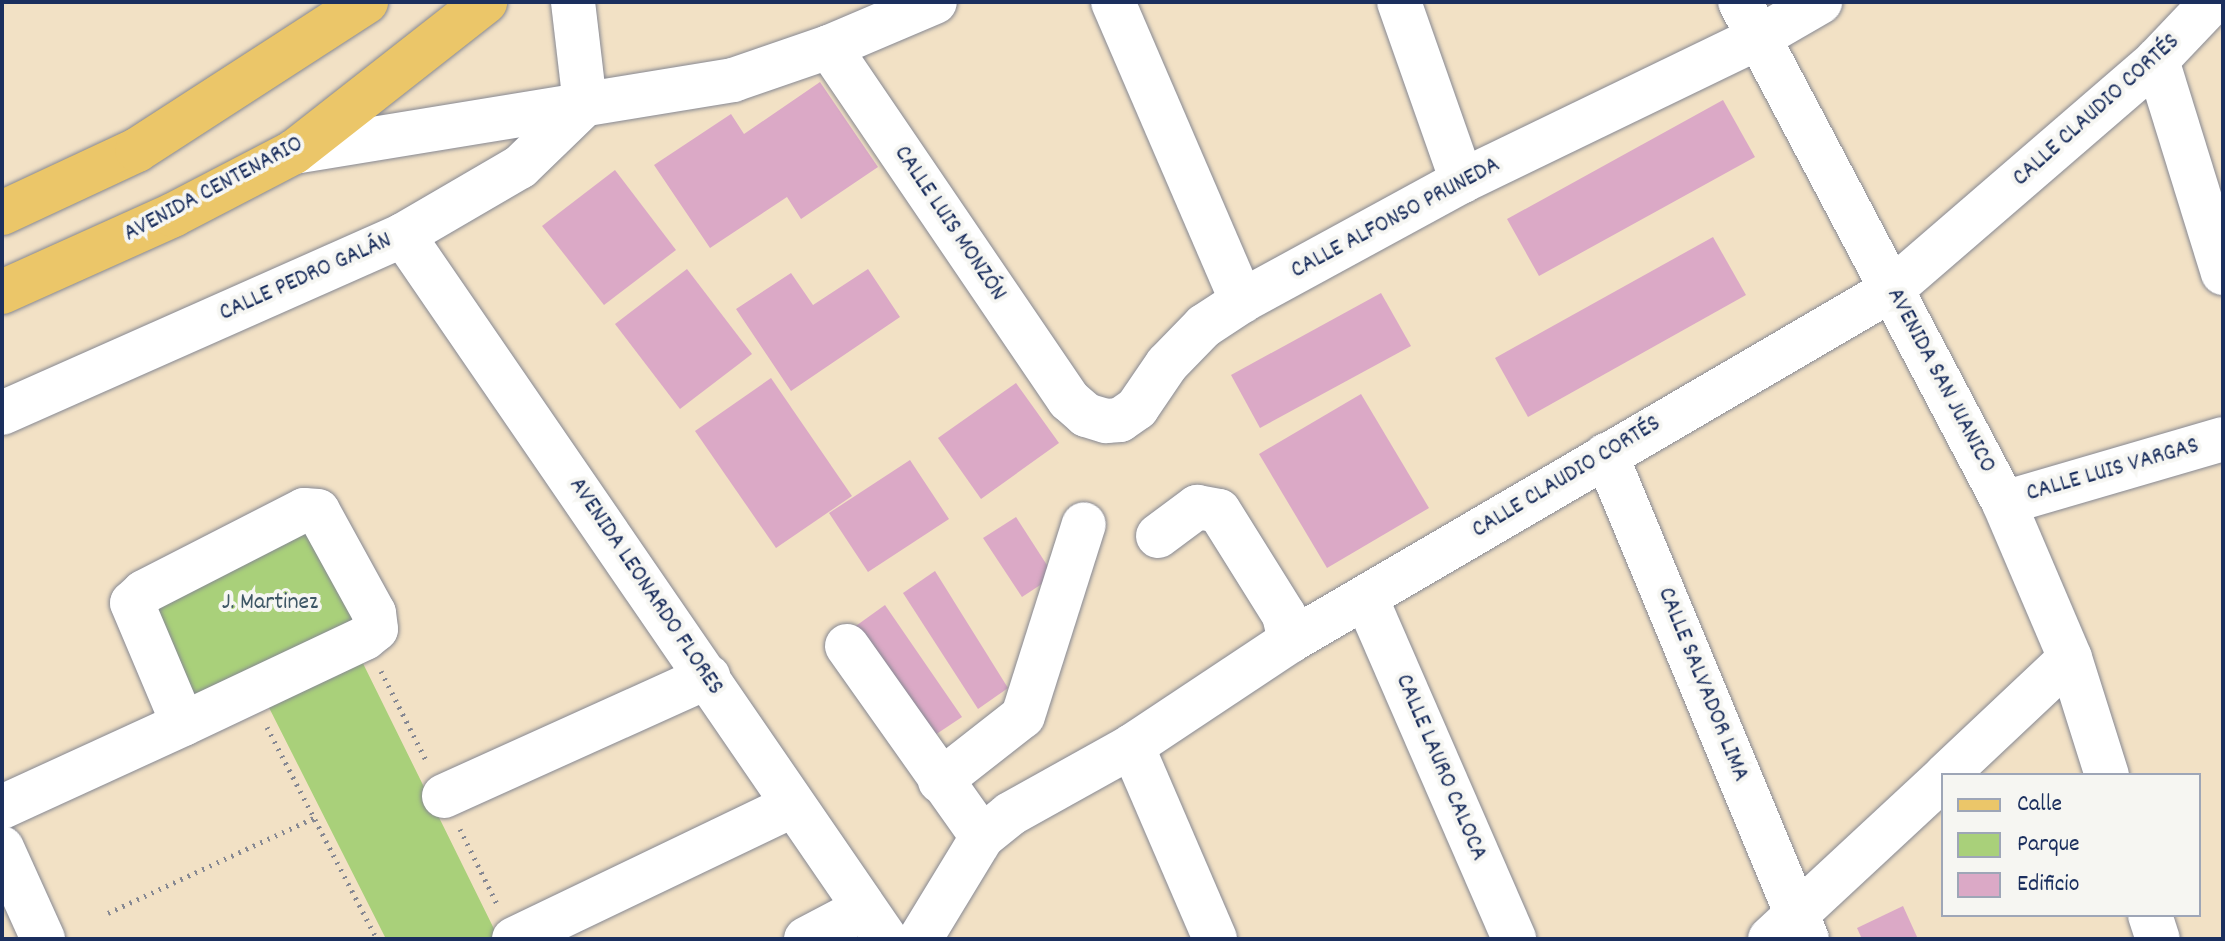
<!DOCTYPE html>
<html>
<head>
<meta charset="utf-8">
<style>
  body { margin:0 }
  #map { position:relative; width:2225px; height:941px; overflow:hidden; background:#f2e1c5; font-family:Dekko,sans-serif }
  div>[style] { position:absolute }
  .green>* { inset:0; background:#a9d07a }
  .building>* { inset:0; background:#dba9c6 }
  .path>* { height:5px; margin-top:-2.5px; transform-origin:0; background:repeating-linear-gradient(90deg,#868892 0 2px,transparent 0 8px) }
  .roads { filter:drop-shadow(0 0 2px #868892) drop-shadow(0 0 2px #868892) }
  .minor>* { height:44px; margin:-22px; padding:0 22px; transform-origin:22px; border-radius:22px; background:#fff }
  .major>* { height:44px; margin:-22px; padding:0 22px; transform-origin:22px; border-radius:22px; background:#ebc669 }
  span { translate:-50% -50%; white-space:nowrap; text-align:center; line-height:1.15; -webkit-text-stroke:8px #f6f6f2; paint-order:stroke }
  .street-label { font-size:24px; color:#1b2f5e }
  .park-label { font-size:24px; color:#3e5765 }
  .frame { position:absolute; inset:0; border:4px solid #1b2f5e; pointer-events:none }
  .legend { position:absolute; left:1941px; top:773px; width:260px; height:144px; box-sizing:border-box; background:#f6f6f2; border:2px solid #9ea6b7; margin:0; padding:10px 14px; list-style:none; font-size:24px; color:#1b2f5e }
  .legend li { display:flex; align-items:center; gap:16px; height:40px }
  .legend b { width:40px; border:2px solid #9ea6b7 }
</style>
</head>
<body>
<div id="map">
  <div class="green">
    <div style="clip-path:polygon(308px 506px,360px 628px,348px 633px,499px 939px,386px 939px,253px 676px,179px 707px,129px 589px)"></div>
  </div>
  <div class="building">
    <div style="clip-path:polygon(820px 82px,878px 167px,801px 219px,787px 197px,710px 248px,654px 165px,731px 114px,744px 134px)"></div>
    <div style="clip-path:polygon(1723px 100px,1755px 157px,1539px 276px,1507px 219px)"></div>
    <div style="clip-path:polygon(615px 170px,676px 250px,604px 305px,542px 226px)"></div>
    <div style="clip-path:polygon(1713px 237px,1746px 295px,1528px 417px,1495px 358px)"></div>
    <div style="clip-path:polygon(687px 269px,752px 354px,680px 409px,615px 324px)"></div>
    <div style="clip-path:polygon(868px 269px,900px 317px,791px 391px,736px 309px,791px 273px,813px 305px)"></div>
    <div style="clip-path:polygon(1381px 293px,1411px 346px,1260px 428px,1231px 375px)"></div>
    <div style="clip-path:polygon(771px 378px,852px 496px,776px 548px,695px 431px)"></div>
    <div style="clip-path:polygon(1016px 383px,1059px 443px,981px 499px,938px 438px)"></div>
    <div style="clip-path:polygon(1361px 394px,1429px 508px,1327px 568px,1259px 454px)"></div>
    <div style="clip-path:polygon(910px 460px,949px 519px,868px 572px,829px 513px)"></div>
    <div style="clip-path:polygon(1016px 517px,1054px 576px,1022px 597px,983px 538px)"></div>
    <div style="clip-path:polygon(935px 571px,1008px 688px,978px 709px,903px 593px)"></div>
    <div style="clip-path:polygon(885px 605px,962px 717px,929px 739px,853px 628px)"></div>
    <div style="clip-path:polygon(1903px 906px,1918px 939px,1862px 939px,1857px 928px)"></div>
  </div>
  <div class="path">
    <div style="left:381px;top:671px;width:102px;rotate:63.2deg"></div>
    <div style="left:267px;top:727px;width:239px;rotate:62.6deg"></div>
    <div style="left:460px;top:829px;width:86px;rotate:63.7deg"></div>
    <div style="left:108px;top:913px;width:229px;rotate:-24.8deg"></div>
  </div>
  <div class="roads">
    <div class="minor">
      <div style="left:573px;top:2px;width:103px;rotate:83.3deg"></div>
      <div style="left:1113px;top:2px;width:326px;rotate:66.7deg"></div>
      <div style="left:1399px;top:2px;width:190px;rotate:70.6deg"></div>
      <div style="left:1740px;top:2px;width:566px;rotate:62.21deg"></div>
      <div style="left:2004px;top:503px;width:168px;rotate:66.9deg"></div>
      <div style="left:2070px;top:658px;width:123px;rotate:72.5deg"></div>
      <div style="left:829px;top:47px;width:427px;rotate:55.8deg"></div>
      <div style="left:1069px;top:400px;width:23px;rotate:41deg"></div>
      <div style="left:1086px;top:415px;width:21px;rotate:17deg"></div>
      <div style="left:1106px;top:421px;width:14px;rotate:-4deg"></div>
      <div style="left:1120px;top:420px;width:21px;rotate:-35deg"></div>
      <div style="left:1137px;top:408px;width:53px;rotate:-55.7deg"></div>
      <div style="left:1167px;top:364px;width:53px;rotate:-45.8deg"></div>
      <div style="left:1204px;top:326px;width:45px;rotate:-33.3deg"></div>
      <div style="left:1242px;top:301px;width:251px;rotate:-28.6deg"></div>
      <div style="left:1462px;top:181px;width:329px;rotate:-25.8deg"></div>
      <div style="left:1758px;top:38px;width:72px;rotate:-30.1deg"></div>
      <div style="left:2157px;top:60px;width:223px;rotate:72.8deg"></div>
      <div style="left:294px;top:152px;width:445px;rotate:-9.3deg"></div>
      <div style="left:733px;top:80px;width:102px;rotate:-19deg"></div>
      <div style="left:829px;top:47px;width:115px;rotate:-23deg"></div>
      <div style="left:403px;top:235px;width:854px;rotate:55.55deg"></div>
      <div style="left:2px;top:413px;width:439px;rotate:-23.9deg"></div>
      <div style="left:403px;top:235px;width:135px;rotate:-30.2deg"></div>
      <div style="left:520px;top:167px;width:91px;rotate:-44.1deg"></div>
      <div style="left:1606px;top:455px;width:524px;rotate:67.45deg"></div>
      <div style="left:2004px;top:503px;width:228px;rotate:-16.3deg"></div>
      <div style="left:1158px;top:536px;width:49px;rotate:-36.6deg"></div>
      <div style="left:1197px;top:507px;width:22px;rotate:10deg"></div>
      <div style="left:1219px;top:511px;width:123px;rotate:58deg"></div>
      <div style="left:1284px;top:615px;width:27px;rotate:77deg"></div>
      <div style="left:1366px;top:598px;width:372px;rotate:66.5deg"></div>
      <div style="left:847px;top:646px;width:234px;rotate:54.7deg"></div>
      <div style="left:1132px;top:746px;width:210px;rotate:66.7deg"></div>
      <div style="left:1946px;top:775px;width:170px;rotate:-43.3deg"></div>
      <div style="left:940px;top:781px;width:105px;rotate:-38.1deg"></div>
      <div style="left:1023px;top:716px;width:201px;rotate:-72.4deg"></div>
      <div style="left:444px;top:796px;width:290px;rotate:-24.3deg"></div>
      <div style="left:2px;top:807px;width:199px;rotate:-24.6deg"></div>
      <div style="left:183px;top:724px;width:201px;rotate:-25.3deg"></div>
      <div style="left:365px;top:638px;width:14px;rotate:-39deg"></div>
      <div style="left:376px;top:629px;width:16px;rotate:-97deg"></div>
      <div style="left:374px;top:613px;width:116px;rotate:-118.8deg"></div>
      <div style="left:318px;top:511px;width:14px;rotate:-176deg"></div>
      <div style="left:304px;top:510px;width:180px;rotate:152.9deg"></div>
      <div style="left:144px;top:592px;width:16px;rotate:137deg"></div>
      <div style="left:132px;top:603px;width:131px;rotate:67.1deg"></div>
      <div style="left:2px;top:848px;width:100px;rotate:65.7deg"></div>
      <div style="left:2150px;top:915px;width:25px;rotate:72deg"></div>
      <div style="left:514px;top:939px;width:308px;rotate:-25.6deg"></div>
      <div style="left:806px;top:939px;width:64px;rotate:-27.8deg"></div>
      <div style="left:920px;top:939px;width:119px;rotate:-58.7deg"></div>
      <div style="left:982px;top:837px;width:36px;rotate:-39deg"></div>
      <div style="left:1010px;top:814px;width:140px;rotate:-29.1deg"></div>
      <div style="left:1132px;top:746px;width:190px;rotate:-33.6deg"></div>
      <div style="left:1290px;top:641px;width:696px;rotate:-30.29deg"></div>
      <div style="left:1891px;top:290px;width:352px;rotate:-40.8deg"></div>
      <div style="left:2157px;top:60px;width:80px;rotate:-46.5deg"></div>
      <div style="left:1770px;top:939px;width:236px;rotate:-42.9deg"></div>
    </div>
    <div class="major">
      <div style="left:2px;top:213px;width:149px;rotate:-25deg"></div>
      <div style="left:137px;top:150px;width:273px;rotate:-32.9deg"></div>
      <div style="left:2px;top:292px;width:188px;rotate:-24.2deg"></div>
      <div style="left:173px;top:215px;width:136px;rotate:-27.5deg"></div>
      <div style="left:294px;top:152px;width:243px;rotate:-38.1deg"></div>
    </div>
  </div>
  <div class="street-label">
    <span style="left:2097px;top:111px;rotate:-42deg">CALLE CLAUDIO CORTÉS</span>
    <span style="left:214px;top:190px;rotate:-28deg">AVENIDA CENTENARIO</span>
    <span style="left:1396px;top:219px;rotate:-28deg">CALLE ALFONSO PRUNEDA</span>
    <span style="left:949px;top:224px;rotate:56deg">CALLE LUIS MONZÓN</span>
    <span style="left:306px;top:278px;rotate:-24deg">CALLE PEDRO GALÁN</span>
    <span style="left:1940px;top:381px;rotate:62deg">AVENIDA SAN JUANICO</span>
    <span style="left:2113px;top:471px;rotate:-16deg">CALLE LUIS VARGAS</span>
    <span style="left:1567px;top:478px;rotate:-31deg">CALLE CLAUDIO CORTÉS</span>
    <span style="left:645px;top:587px;rotate:56deg">AVENIDA LEONARDO FLORES</span>
    <span style="left:1702px;top:685px;rotate:68deg">CALLE SALVADOR LIMA</span>
    <span style="left:1440px;top:768px;rotate:67deg">CALLE LAURO CALOCA</span>
  </div>
  <div class="park-label">
    <span style="left:270px;top:604px">J. Martinez</span>
  </div>
  <div class="frame"></div>
  <ul class="legend">
  <li><b style="height:10px;background:#ebc669"></b>Calle</li>
  <li><b style="height:22px;background:#a9d07a"></b>Parque</li>
  <li><b style="height:22px;background:#dba9c6"></b>Edificio</li>
  </ul>
</div>
</body>
</html>
